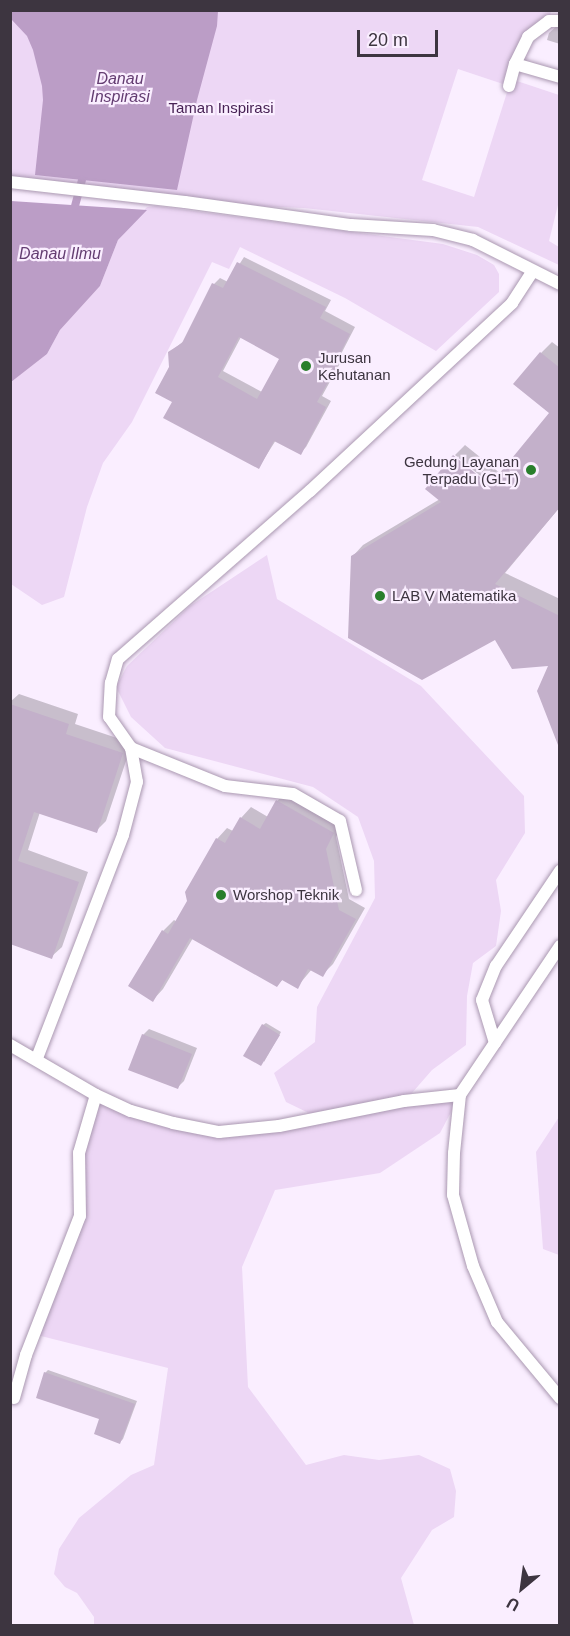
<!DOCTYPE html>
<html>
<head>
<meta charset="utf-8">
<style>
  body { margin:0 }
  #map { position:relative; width:570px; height:1636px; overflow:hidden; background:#faeeff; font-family:Arial,sans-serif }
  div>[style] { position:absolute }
  .green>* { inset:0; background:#edd7f5 }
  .water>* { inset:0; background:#bb9dc6 }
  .shadow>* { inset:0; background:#0003 }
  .stream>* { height:8px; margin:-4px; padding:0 4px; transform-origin:4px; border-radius:4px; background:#bb9dc6 }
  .building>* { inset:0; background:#c3b0ca }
  .roads { filter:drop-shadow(0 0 2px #aa98b1) drop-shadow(0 0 2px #aa98b1) }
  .lane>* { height:12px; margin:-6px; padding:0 6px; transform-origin:6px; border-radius:6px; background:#fff }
  .dots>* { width:16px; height:16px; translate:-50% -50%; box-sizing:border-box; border:3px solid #faeeff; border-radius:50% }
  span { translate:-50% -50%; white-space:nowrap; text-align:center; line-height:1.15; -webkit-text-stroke:4.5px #faeeff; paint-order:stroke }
  .park-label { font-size:15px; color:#482255 }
  .poi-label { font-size:15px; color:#3d3540 }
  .left { translate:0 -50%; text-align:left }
  .right { translate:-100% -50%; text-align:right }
  .water-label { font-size:16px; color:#643d72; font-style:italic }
  .frame { position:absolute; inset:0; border:12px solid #3d3540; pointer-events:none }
  .north { position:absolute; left:492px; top:1558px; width:60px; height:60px; -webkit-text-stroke:4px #faeeff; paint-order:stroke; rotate:209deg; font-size:16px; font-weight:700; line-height:24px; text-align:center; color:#3d3540 }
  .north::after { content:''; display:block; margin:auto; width:21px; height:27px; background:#3d3540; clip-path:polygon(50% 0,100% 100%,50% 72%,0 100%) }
  .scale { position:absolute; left:357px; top:30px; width:81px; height:27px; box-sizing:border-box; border:3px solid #3d3540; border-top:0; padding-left:8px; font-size:18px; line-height:21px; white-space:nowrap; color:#3d3540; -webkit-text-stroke:4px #faeeff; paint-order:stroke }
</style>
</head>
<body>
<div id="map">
  <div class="green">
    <div style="clip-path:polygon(evenodd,11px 11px,551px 11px,549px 21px,538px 27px,511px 79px,559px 95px,559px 201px,549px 241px,559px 247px,559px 265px,478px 227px,304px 208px,204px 204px,11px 185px,11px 11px,458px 69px,509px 86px,474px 197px,422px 180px,458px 69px)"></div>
    <div style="clip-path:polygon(156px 206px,443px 244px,477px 255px,494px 265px,499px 274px,499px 292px,436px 351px,345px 298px,240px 247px,229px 269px,212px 262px,132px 422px,103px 463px,87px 507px,64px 597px,42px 605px,11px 584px,10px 382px,47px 354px,60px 330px,100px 286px,118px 240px,147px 207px)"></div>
    <div style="clip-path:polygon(267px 555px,277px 599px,421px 686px,524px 796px,525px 833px,496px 880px,501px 911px,496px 946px,473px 963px,467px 996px,466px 1045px,432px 1070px,405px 1101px,460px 1095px,440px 1133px,380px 1173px,275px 1190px,242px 1267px,248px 1387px,306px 1465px,344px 1455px,379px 1460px,419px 1455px,450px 1469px,456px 1491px,454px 1517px,432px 1530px,401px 1578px,414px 1625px,94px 1625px,94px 1617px,77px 1593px,65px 1587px,54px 1574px,59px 1549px,79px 1518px,131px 1475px,154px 1465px,168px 1368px,33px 1334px,80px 1217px,79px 1153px,96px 1095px,219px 1132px,317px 1117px,286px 1102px,274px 1073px,315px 1042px,317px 1007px,375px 898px,374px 861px,358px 817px,313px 787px,165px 748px,131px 717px,116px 687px,127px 666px,190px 606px)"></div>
    <div style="clip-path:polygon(559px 1117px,559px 1255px,543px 1249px,536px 1152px)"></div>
  </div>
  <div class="water">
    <div style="clip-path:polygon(10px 11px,218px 11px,217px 26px,197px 100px,177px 190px,35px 175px,43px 100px,42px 86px,33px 50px,27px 36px,11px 19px)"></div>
    <div style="clip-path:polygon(11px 201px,147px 210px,118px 240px,100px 286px,60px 330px,47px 354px,11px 382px)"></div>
  </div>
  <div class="shadow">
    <div style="clip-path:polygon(560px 23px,560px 44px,547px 40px,549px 33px)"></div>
    <div style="clip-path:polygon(evenodd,244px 257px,331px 300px,325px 311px,355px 327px,340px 356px,343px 358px,322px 396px,331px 401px,306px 447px,300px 453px,276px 440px,259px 467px,174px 402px,170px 368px,169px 353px,185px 340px,214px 284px,220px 278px,228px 282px,244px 257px,241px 337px,281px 359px,262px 392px,223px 371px,241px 337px)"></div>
    <div style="clip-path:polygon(552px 342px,560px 348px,560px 507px,505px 573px,560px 599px,560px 734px,556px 736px,550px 664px,496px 638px,352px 557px,363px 545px,440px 499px,494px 491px,496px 489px,455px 455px,465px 445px,501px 474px,551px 413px,541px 353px)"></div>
    <div style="clip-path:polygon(19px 694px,78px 714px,75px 724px,132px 743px,106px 821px,96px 831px,40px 812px,28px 850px,88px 872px,62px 947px,51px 957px,10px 942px,10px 702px)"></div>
    <div style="clip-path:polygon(288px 791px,344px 822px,336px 837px,349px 899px,365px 908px,333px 964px,322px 975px,312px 969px,297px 987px,283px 979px,277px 986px,193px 938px,163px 989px,153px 1000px,163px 931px,174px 920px,177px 922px,189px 902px,217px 839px,227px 828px,233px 831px,241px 818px,251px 807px,268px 817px,277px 801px)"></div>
    <div style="clip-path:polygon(266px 1023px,281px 1032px,264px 1062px,263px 1025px)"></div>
    <div style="clip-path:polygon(149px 1029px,197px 1048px,184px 1081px,178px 1087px,143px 1035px)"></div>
    <div style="clip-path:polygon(48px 1370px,137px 1401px,123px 1439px,120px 1442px,101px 1418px,45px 1373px)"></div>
  </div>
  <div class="stream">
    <div style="left:75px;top:206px;width:27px;rotate:-75deg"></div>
  </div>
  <div class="building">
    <div style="clip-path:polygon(evenodd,237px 262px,326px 307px,320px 318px,350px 334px,335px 363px,338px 364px,317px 402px,326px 407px,301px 455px,274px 441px,259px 469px,163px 418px,172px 402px,155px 393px,169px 367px,168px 352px,182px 343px,212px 283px,223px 288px,237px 262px,239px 337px,279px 359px,257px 399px,218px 377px,239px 337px)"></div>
    <div style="clip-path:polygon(540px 352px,560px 368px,560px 507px,495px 584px,560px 616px,558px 745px,537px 691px,548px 666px,512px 669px,495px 640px,422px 680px,348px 638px,351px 556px,441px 502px,425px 489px,453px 455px,490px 485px,549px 413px,513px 384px)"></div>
    <div style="clip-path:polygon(10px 704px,69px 724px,66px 734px,123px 753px,97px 833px,34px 812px,18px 861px,79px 882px,52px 959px,10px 944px)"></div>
    <div style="clip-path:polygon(276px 800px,334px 833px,326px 849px,339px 910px,356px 919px,323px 977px,308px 969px,298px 989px,282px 980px,277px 987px,190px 938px,153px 1002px,128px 986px,162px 930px,168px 934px,187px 901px,185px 892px,216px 838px,225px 843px,240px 817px,260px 829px)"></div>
    <div style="clip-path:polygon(262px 1024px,280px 1035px,261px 1066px,243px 1056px)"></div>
    <div style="clip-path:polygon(142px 1034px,192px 1054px,178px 1089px,128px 1070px)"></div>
    <div style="clip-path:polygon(44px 1372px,135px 1404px,120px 1444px,94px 1434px,99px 1419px,36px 1398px)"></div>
  </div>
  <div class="roads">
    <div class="lane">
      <div style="left:515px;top:64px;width:30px;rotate:-64deg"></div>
      <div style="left:528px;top:37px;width:26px;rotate:-37deg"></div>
      <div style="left:549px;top:21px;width:11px"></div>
      <div style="left:509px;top:86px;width:23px;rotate:-75deg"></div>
      <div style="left:515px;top:64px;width:47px;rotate:16.1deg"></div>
      <div style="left:10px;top:182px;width:176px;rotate:6.5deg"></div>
      <div style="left:185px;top:202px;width:168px;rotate:7.9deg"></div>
      <div style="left:351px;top:225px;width:82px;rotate:3.5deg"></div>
      <div style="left:433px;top:230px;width:41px;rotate:14deg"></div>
      <div style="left:473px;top:240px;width:97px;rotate:26.8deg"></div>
      <div style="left:131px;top:748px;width:101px;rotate:22deg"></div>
      <div style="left:225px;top:786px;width:68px;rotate:6.7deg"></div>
      <div style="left:293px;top:794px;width:54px;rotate:29.9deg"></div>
      <div style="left:340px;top:821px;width:71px;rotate:76.9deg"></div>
      <div style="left:560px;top:946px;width:179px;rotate:123.9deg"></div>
      <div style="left:460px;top:1095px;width:58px;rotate:95.9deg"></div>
      <div style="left:454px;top:1153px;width:42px;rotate:91.4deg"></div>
      <div style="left:453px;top:1195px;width:74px;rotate:74.3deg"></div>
      <div style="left:473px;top:1266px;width:61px;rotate:66.8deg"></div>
      <div style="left:497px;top:1322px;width:99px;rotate:50.3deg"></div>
      <div style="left:495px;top:1043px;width:45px;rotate:-106.8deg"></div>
      <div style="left:482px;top:1000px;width:37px;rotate:-68deg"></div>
      <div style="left:496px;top:966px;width:115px;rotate:-56deg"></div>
      <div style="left:10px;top:1045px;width:99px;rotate:30.2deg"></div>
      <div style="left:96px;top:1095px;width:38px;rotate:25deg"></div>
      <div style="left:131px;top:1111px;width:44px;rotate:15.9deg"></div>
      <div style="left:173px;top:1123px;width:47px;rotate:11.1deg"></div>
      <div style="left:219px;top:1132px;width:60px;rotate:-5.7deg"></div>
      <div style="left:279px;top:1126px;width:127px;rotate:-11.3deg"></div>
      <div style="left:404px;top:1101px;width:56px;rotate:-6.1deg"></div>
      <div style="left:37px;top:1058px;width:239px;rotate:-68.9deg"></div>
      <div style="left:123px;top:835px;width:55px;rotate:-75.2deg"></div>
      <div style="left:137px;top:782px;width:35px;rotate:-100deg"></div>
      <div style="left:131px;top:748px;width:38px;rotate:-125deg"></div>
      <div style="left:109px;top:717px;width:34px;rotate:-87deg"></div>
      <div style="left:111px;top:683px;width:25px;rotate:-74deg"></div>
      <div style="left:118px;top:659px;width:255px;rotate:-41.2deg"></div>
      <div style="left:310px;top:491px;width:276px;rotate:-42.9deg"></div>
      <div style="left:512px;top:303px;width:38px;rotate:-57deg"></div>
      <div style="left:14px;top:1398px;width:45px;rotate:-74.4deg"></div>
      <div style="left:26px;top:1355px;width:149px;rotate:-68.8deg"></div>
      <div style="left:80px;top:1216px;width:63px;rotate:-90.9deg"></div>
      <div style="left:79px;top:1153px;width:60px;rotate:-73.7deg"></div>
    </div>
  </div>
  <div class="dots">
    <div style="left:306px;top:366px;background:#297f2c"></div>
    <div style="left:531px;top:470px;background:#297f2c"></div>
    <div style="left:380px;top:596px;background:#297f2c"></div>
    <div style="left:221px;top:895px;background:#297f2c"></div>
  </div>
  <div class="park-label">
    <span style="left:221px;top:108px">Taman Inspirasi</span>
  </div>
  <div class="poi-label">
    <span class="left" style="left:318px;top:366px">Jurusan<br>Kehutanan</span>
    <span class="right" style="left:519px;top:470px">Gedung Layanan<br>Terpadu (GLT)</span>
    <span class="left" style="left:392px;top:596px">LAB V Matematika</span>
    <span class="left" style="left:233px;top:895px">Worshop Teknik</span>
  </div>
  <div class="water-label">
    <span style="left:120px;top:88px">Danau<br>Inspirasi</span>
    <span style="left:60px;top:254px">Danau Ilmu</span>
  </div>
  <div class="frame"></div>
  <div class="north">U</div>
  <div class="scale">20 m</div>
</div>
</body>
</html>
